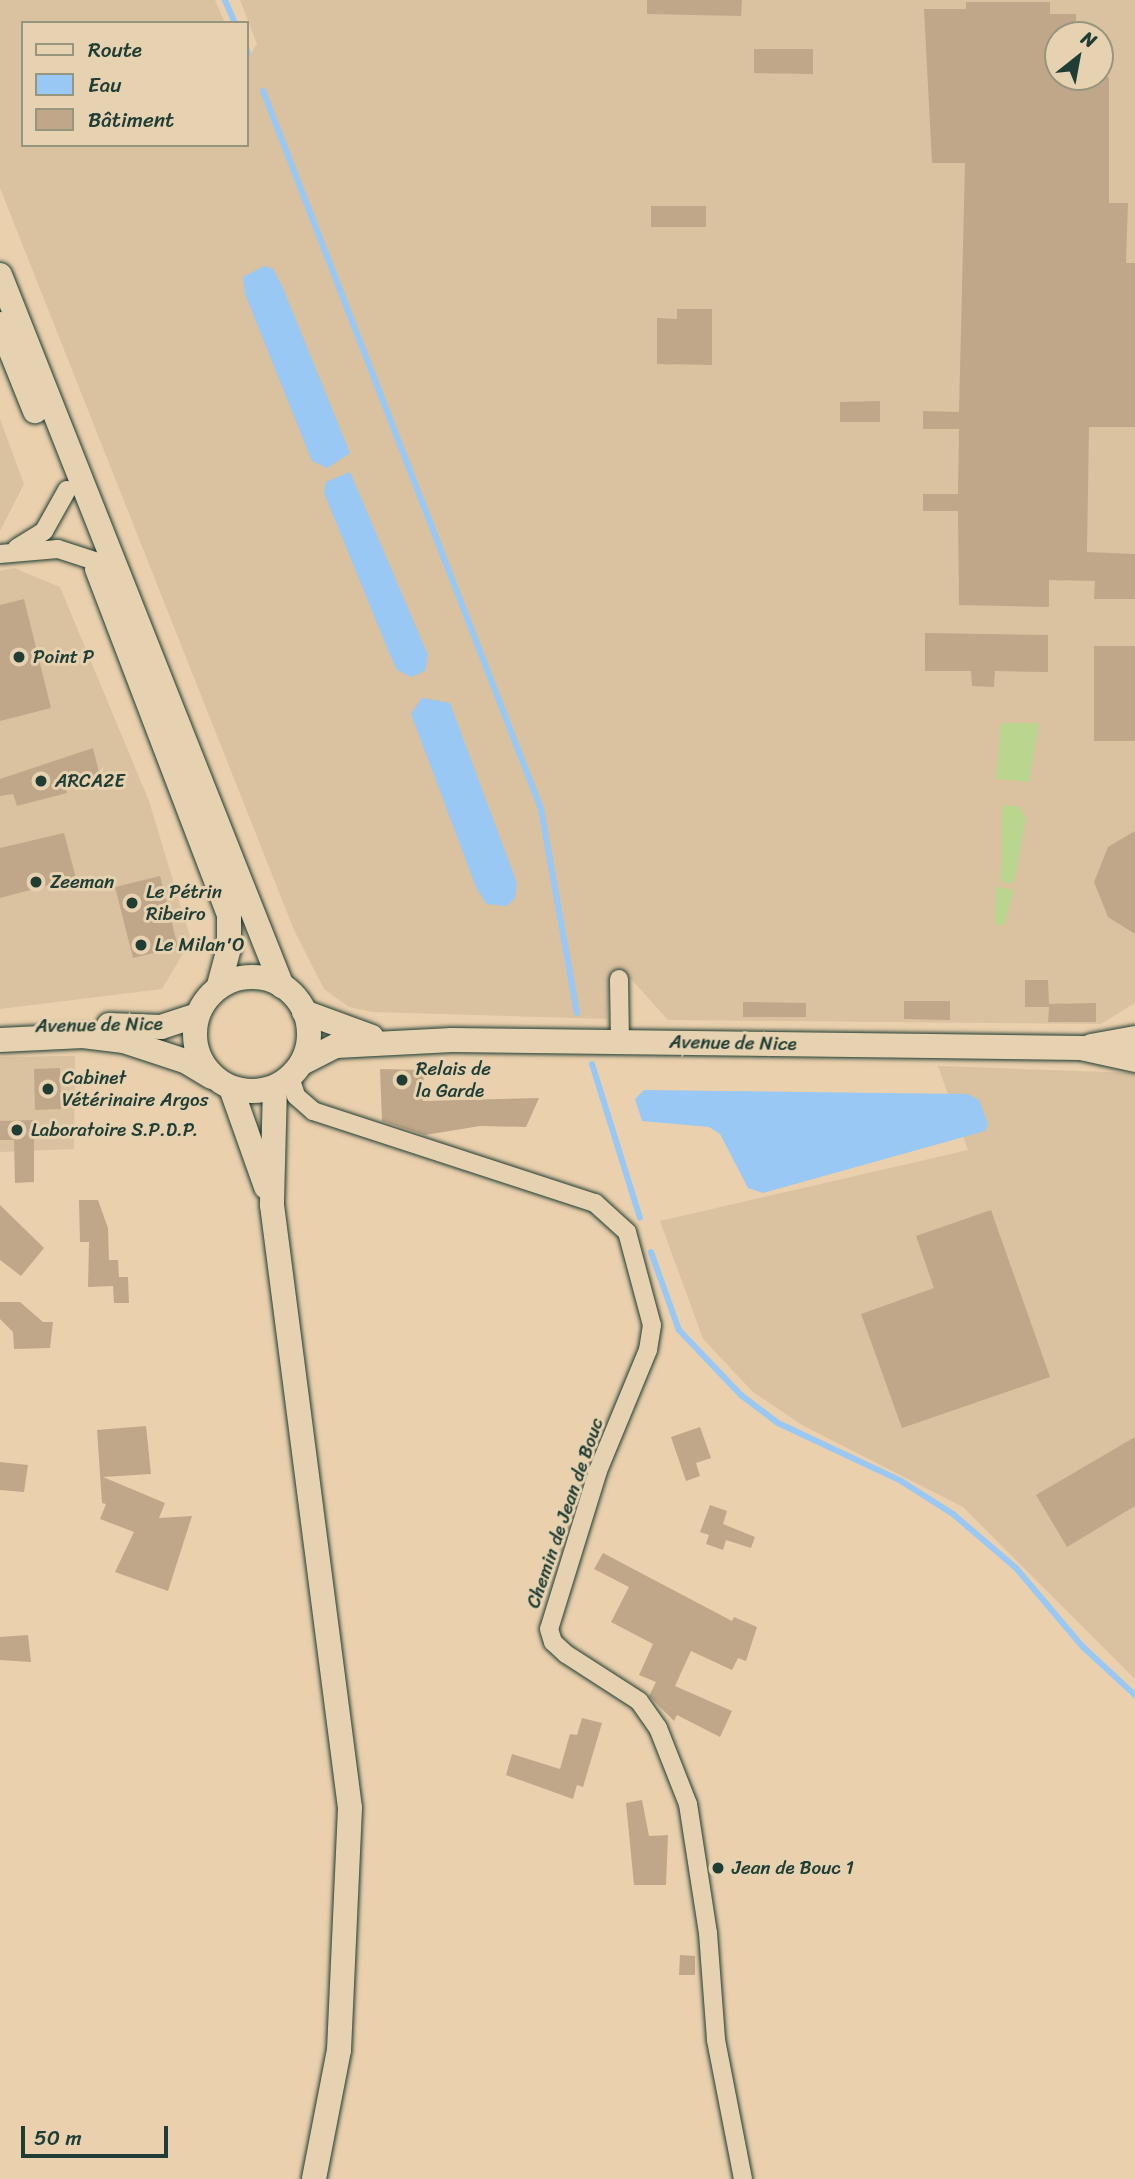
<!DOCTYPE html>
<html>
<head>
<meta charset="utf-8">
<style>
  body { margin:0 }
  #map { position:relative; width:1135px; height:2179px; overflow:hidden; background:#ebd0ad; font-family:Sriracha,sans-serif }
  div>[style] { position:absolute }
  .built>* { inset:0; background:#dac1a0 }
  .green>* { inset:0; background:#bad58d }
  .water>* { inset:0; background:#98c8f3 }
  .stream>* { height:6px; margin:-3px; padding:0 3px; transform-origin:3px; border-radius:3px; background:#98c8f3 }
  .building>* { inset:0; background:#c0a789 }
  .roads { filter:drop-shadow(0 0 2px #1f3d34) drop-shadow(0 0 2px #1f3d34) }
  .street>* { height:18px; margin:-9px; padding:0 9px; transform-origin:9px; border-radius:9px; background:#e6d2b0 }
  .secondary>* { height:24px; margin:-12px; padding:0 12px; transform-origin:12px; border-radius:12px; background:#e6d2b0 }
  .secondary>.ring { margin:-12px; padding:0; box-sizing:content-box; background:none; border:24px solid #e6d2b0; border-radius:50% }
  .dots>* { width:19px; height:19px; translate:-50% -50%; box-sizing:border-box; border:4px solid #e6d2b0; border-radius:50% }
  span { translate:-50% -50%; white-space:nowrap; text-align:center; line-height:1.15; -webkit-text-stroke:6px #e6d2b0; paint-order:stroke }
  .poi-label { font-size:19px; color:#1f3d34 }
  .left { translate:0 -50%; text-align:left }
  .street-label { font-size:19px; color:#1f3d34 }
  .legend { position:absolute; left:21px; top:21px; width:228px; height:126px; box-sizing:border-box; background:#e6d2b0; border:2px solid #96967e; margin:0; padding:9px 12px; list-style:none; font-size:21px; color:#1f3d34 }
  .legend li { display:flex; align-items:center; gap:14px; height:35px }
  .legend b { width:35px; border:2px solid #96967e }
  .north { position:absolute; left:1044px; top:21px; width:70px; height:70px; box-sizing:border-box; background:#e6d2b0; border:2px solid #96967e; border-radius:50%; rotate:31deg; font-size:19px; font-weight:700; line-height:28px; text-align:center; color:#1f3d34 }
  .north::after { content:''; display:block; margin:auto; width:24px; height:32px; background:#1f3d34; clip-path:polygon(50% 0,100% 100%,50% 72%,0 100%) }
  .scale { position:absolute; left:21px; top:2126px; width:147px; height:32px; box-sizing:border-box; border:4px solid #1f3d34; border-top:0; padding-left:9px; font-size:21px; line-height:24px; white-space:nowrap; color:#1f3d34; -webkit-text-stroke:5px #e6d2b0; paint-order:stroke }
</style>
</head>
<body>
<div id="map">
  <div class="built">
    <div style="clip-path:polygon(evenodd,0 0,215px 0,225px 23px,23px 23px,23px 145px,247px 145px,247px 52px,250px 55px,257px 44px,240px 0,1135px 0,1135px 1003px,1101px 1024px,668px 1020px,631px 979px,609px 979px,607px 1019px,373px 1012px,349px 1007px,324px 989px,294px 930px,0 188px,0 0,1058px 35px,1100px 35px,1100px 77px,1058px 77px,1058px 35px)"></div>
    <div style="clip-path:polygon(0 419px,24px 484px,0 531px)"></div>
    <div style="clip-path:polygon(14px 568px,60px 587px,149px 801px,191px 940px,162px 989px,0 1009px,0 571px)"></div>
    <div style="clip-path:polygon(75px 1056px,74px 1149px,0 1152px,0 1057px)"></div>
    <div style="clip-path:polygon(938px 1066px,1135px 1073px,1135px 1679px,963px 1507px,802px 1425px,753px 1392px,703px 1339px,660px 1221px,968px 1150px)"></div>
  </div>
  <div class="green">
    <div style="clip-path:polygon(1001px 723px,1039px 723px,1029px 782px,996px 779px)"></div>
    <div style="clip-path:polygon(1002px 806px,1019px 806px,1026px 818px,1014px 883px,1001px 882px)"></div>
    <div style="clip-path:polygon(996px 887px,1014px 890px,1004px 925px,995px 924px)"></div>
  </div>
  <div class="water">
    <div style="clip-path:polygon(264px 266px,273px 269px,283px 288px,350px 453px,327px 468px,312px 461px,245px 294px,243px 277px)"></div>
    <div style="clip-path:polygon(350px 472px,428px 655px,425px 671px,411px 677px,397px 670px,388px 650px,324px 493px,326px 482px)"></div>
    <div style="clip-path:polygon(422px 698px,450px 703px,517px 883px,515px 898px,507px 906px,486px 904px,476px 887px,411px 714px)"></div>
    <div style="clip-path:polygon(644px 1090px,968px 1094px,979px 1100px,988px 1124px,985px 1131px,763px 1193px,748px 1188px,720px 1134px,709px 1127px,642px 1121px,635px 1099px)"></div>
  </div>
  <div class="stream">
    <div style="left:225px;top:0;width:25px;rotate:67deg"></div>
    <div style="left:247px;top:50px;width:3px;rotate:72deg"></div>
    <div style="left:263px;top:91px;width:770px;rotate:68.83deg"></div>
    <div style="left:541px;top:809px;width:207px;rotate:80deg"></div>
    <div style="left:592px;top:1064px;width:161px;rotate:72.7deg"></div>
    <div style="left:651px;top:1252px;width:83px;rotate:70.3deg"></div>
    <div style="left:679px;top:1330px;width:90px;rotate:46.4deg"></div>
    <div style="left:741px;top:1395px;width:46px;rotate:37.1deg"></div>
    <div style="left:778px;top:1423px;width:136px;rotate:25.2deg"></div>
    <div style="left:901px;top:1481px;width:62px;rotate:32.4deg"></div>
    <div style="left:953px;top:1514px;width:83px;rotate:40.6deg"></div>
    <div style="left:1016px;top:1568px;width:104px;rotate:49.7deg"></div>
    <div style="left:1083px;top:1647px;width:71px;rotate:42.7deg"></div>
  </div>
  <div class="building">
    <div style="clip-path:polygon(647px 0,742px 0,741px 16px,647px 14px)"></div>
    <div style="clip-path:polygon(966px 2px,1050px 2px,1050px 14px,1076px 14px,1076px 35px,1058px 35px,1058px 77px,1109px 77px,1109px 203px,1128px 203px,1126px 263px,1135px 263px,1135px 427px,1089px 427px,1087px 552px,1135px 554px,1135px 599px,1094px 599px,1095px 581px,1049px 580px,1049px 607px,959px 605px,958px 511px,923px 511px,923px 494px,958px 494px,959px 429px,923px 429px,923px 411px,959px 412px,965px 163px,932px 163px,924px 9px,966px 9px)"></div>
    <div style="clip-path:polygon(754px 49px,813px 49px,813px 74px,754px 73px)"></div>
    <div style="clip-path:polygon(651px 206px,706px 206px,706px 227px,651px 227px)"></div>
    <div style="clip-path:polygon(677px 309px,712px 309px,712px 365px,657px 364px,657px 318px,677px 319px)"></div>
    <div style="clip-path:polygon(880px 401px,880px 422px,840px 422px,840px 402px)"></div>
    <div style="clip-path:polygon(24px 599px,51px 708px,0 721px,0 605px)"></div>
    <div style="clip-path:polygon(925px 633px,1048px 635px,1048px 672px,995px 671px,994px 687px,972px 686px,971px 671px,925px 671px)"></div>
    <div style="clip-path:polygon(1094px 646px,1135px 646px,1135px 741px,1094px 741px)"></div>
    <div style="clip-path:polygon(93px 748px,100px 777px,65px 786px,67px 793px,17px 806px,13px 794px,0 796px,0 779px)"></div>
    <div style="clip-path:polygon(1135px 831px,1135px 934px,1108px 917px,1094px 882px,1108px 847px)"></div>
    <div style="clip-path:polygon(64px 833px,76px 878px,0 898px,0 848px)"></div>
    <div style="clip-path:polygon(160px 876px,178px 947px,133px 958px,115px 887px)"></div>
    <div style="clip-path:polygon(1025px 980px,1048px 980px,1049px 1004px,1096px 1003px,1096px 1022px,1048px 1022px,1049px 1007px,1025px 1007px)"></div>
    <div style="clip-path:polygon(904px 1001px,950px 1001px,950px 1020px,904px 1019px)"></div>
    <div style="clip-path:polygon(743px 1002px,806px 1003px,806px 1017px,743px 1017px)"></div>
    <div style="clip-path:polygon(60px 1068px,61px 1109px,35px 1110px,34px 1069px)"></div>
    <div style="clip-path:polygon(380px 1069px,424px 1070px,423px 1101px,539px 1098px,526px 1127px,480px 1126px,425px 1135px,382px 1121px)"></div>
    <div style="clip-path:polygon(34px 1120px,34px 1182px,15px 1183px,14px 1140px,0 1140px,0 1121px)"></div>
    <div style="clip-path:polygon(79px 1200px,98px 1200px,108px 1228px,109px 1260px,118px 1260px,119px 1277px,128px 1277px,129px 1303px,114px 1303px,113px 1286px,88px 1287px,89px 1242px,80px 1242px)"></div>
    <div style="clip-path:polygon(0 1205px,44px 1248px,21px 1276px,0 1260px)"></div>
    <div style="clip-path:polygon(991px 1210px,1050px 1377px,902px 1428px,861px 1314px,934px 1288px,916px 1236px)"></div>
    <div style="clip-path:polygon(0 1302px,20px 1302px,43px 1322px,53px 1322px,50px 1348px,14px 1349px,13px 1332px,0 1319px)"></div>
    <div style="clip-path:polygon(146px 1426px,151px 1474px,103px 1477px,165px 1503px,159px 1518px,192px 1516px,168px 1591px,115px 1572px,134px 1532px,100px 1519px,106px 1504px,102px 1503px,97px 1430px)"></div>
    <div style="clip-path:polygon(700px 1427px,711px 1458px,696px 1463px,700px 1476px,686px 1481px,671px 1437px)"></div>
    <div style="clip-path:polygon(1135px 1437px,1135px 1506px,1067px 1547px,1036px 1495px)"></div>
    <div style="clip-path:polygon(0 1462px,28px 1465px,24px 1492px,0 1490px)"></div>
    <div style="clip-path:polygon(710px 1505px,727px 1511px,723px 1524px,755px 1537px,751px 1548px,726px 1540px,723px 1550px,706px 1544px,709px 1535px,700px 1532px)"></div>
    <div style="clip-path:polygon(603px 1553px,732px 1621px,734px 1617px,757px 1627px,746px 1661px,738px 1658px,732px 1670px,691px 1651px,675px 1686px,732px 1711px,720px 1737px,677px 1715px,674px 1721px,649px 1696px,656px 1682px,639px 1675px,653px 1644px,611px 1622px,629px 1587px,594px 1569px)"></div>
    <div style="clip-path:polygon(28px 1635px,31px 1662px,0 1660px,0 1637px)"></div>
    <div style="clip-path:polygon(582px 1718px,602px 1723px,583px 1787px,577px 1785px,573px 1799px,506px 1775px,512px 1754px,560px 1769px,570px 1734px,577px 1735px)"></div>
    <div style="clip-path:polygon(642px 1800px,649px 1836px,668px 1835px,666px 1885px,634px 1885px,626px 1803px)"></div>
    <div style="clip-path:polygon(680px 1955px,695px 1956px,695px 1975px,679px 1975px)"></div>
  </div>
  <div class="roads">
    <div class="street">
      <div style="left:17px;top:548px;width:32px;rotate:-32deg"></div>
      <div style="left:44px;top:531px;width:47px;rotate:-60.7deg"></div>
      <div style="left:0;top:554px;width:58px;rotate:-4.9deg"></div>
      <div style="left:58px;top:549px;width:38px;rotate:18deg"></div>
      <div style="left:619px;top:979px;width:62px;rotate:89.1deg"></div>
      <div style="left:290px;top:1077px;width:20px;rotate:72deg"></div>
      <div style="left:296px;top:1096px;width:23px;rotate:41deg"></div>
      <div style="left:313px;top:1111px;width:297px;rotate:18.1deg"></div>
      <div style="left:595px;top:1203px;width:43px;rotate:42.2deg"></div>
      <div style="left:627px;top:1232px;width:96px;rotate:75deg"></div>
      <div style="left:652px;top:1325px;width:25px;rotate:99deg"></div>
      <div style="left:648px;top:1350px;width:131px;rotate:112.5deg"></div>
      <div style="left:598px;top:1471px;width:165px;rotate:107.2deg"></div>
      <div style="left:549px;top:1629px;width:14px;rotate:73deg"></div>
      <div style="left:553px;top:1642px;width:18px;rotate:43deg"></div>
      <div style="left:566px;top:1654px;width:87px;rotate:32.8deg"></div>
      <div style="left:639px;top:1701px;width:33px;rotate:55deg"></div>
      <div style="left:658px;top:1728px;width:82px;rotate:68.5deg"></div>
      <div style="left:688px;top:1804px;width:131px;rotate:81.2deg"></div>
      <div style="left:708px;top:1933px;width:107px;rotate:85.7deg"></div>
      <div style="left:716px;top:2040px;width:142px;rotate:79deg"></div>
    </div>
    <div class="secondary">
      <div style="left:0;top:275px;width:765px;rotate:68.37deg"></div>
      <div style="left:0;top:324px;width:94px;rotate:68.1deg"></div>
      <div style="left:97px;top:569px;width:370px;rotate:69.1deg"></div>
      <div style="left:229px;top:915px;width:33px;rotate:90deg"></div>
      <div style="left:229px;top:948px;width:39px;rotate:105deg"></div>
      <div class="ring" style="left:195px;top:977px;width:90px;height:90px"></div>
      <div style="left:304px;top:1012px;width:72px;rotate:20.2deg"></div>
      <div style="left:109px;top:1025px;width:52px;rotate:2.2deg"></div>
      <div style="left:161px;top:1027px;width:38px;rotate:-18deg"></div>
      <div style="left:0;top:1040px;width:83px;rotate:-2.8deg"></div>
      <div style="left:83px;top:1036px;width:41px;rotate:7deg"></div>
      <div style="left:124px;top:1041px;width:64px;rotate:18.2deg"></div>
      <div style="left:185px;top:1061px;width:31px;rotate:31deg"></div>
      <div style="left:1091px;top:1046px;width:45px;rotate:-10.3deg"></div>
      <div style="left:302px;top:1063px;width:38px;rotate:-27deg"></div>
      <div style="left:336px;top:1046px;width:116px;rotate:-3deg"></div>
      <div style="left:452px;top:1040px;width:629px;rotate:0.73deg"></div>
      <div style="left:1081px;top:1048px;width:55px;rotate:12.5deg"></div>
      <div style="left:275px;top:1087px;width:118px;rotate:91.5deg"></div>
      <div style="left:272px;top:1205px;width:608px;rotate:82.63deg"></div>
      <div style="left:350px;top:1808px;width:242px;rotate:92.6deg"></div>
      <div style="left:339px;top:2050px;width:131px;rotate:101deg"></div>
      <div style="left:231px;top:1088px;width:105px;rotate:70.5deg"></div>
    </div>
  </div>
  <div class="dots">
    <div style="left:19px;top:657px;background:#1f3d34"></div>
    <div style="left:41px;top:781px;background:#1f3d34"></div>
    <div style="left:36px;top:882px;background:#1f3d34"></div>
    <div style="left:132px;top:903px;background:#1f3d34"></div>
    <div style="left:141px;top:945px;background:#1f3d34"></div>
    <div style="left:402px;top:1080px;background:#1f3d34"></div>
    <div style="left:48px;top:1089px;background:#1f3d34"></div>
    <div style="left:17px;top:1130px;background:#1f3d34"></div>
    <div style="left:718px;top:1868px;background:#1f3d34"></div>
  </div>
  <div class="poi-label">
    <span class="left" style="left:33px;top:657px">Point P</span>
    <span class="left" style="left:55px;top:781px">ARCA2E</span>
    <span class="left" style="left:50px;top:882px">Zeeman</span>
    <span class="left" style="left:146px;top:903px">Le Pétrin<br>Ribeiro</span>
    <span class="left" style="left:155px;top:945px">Le Milan'O</span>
    <span class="left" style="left:416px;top:1080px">Relais de<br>la Garde</span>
    <span class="left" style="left:62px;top:1089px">Cabinet<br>Vétérinaire Argos</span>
    <span class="left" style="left:31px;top:1130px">Laboratoire S.P.D.P.</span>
    <span class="left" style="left:732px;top:1868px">Jean de Bouc 1</span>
  </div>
  <div class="street-label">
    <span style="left:99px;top:1025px;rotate:-1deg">Avenue de Nice</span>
    <span style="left:733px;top:1043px;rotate:1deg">Avenue de Nice</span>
    <span style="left:565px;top:1513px;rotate:-71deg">Chemin de Jean de Bouc</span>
  </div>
  <ul class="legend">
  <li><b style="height:9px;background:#e6d2b0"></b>Route</li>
  <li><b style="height:19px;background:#98c8f3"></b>Eau</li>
  <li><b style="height:19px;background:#c0a789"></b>Bâtiment</li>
  </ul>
  <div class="north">N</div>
  <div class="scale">50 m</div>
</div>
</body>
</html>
